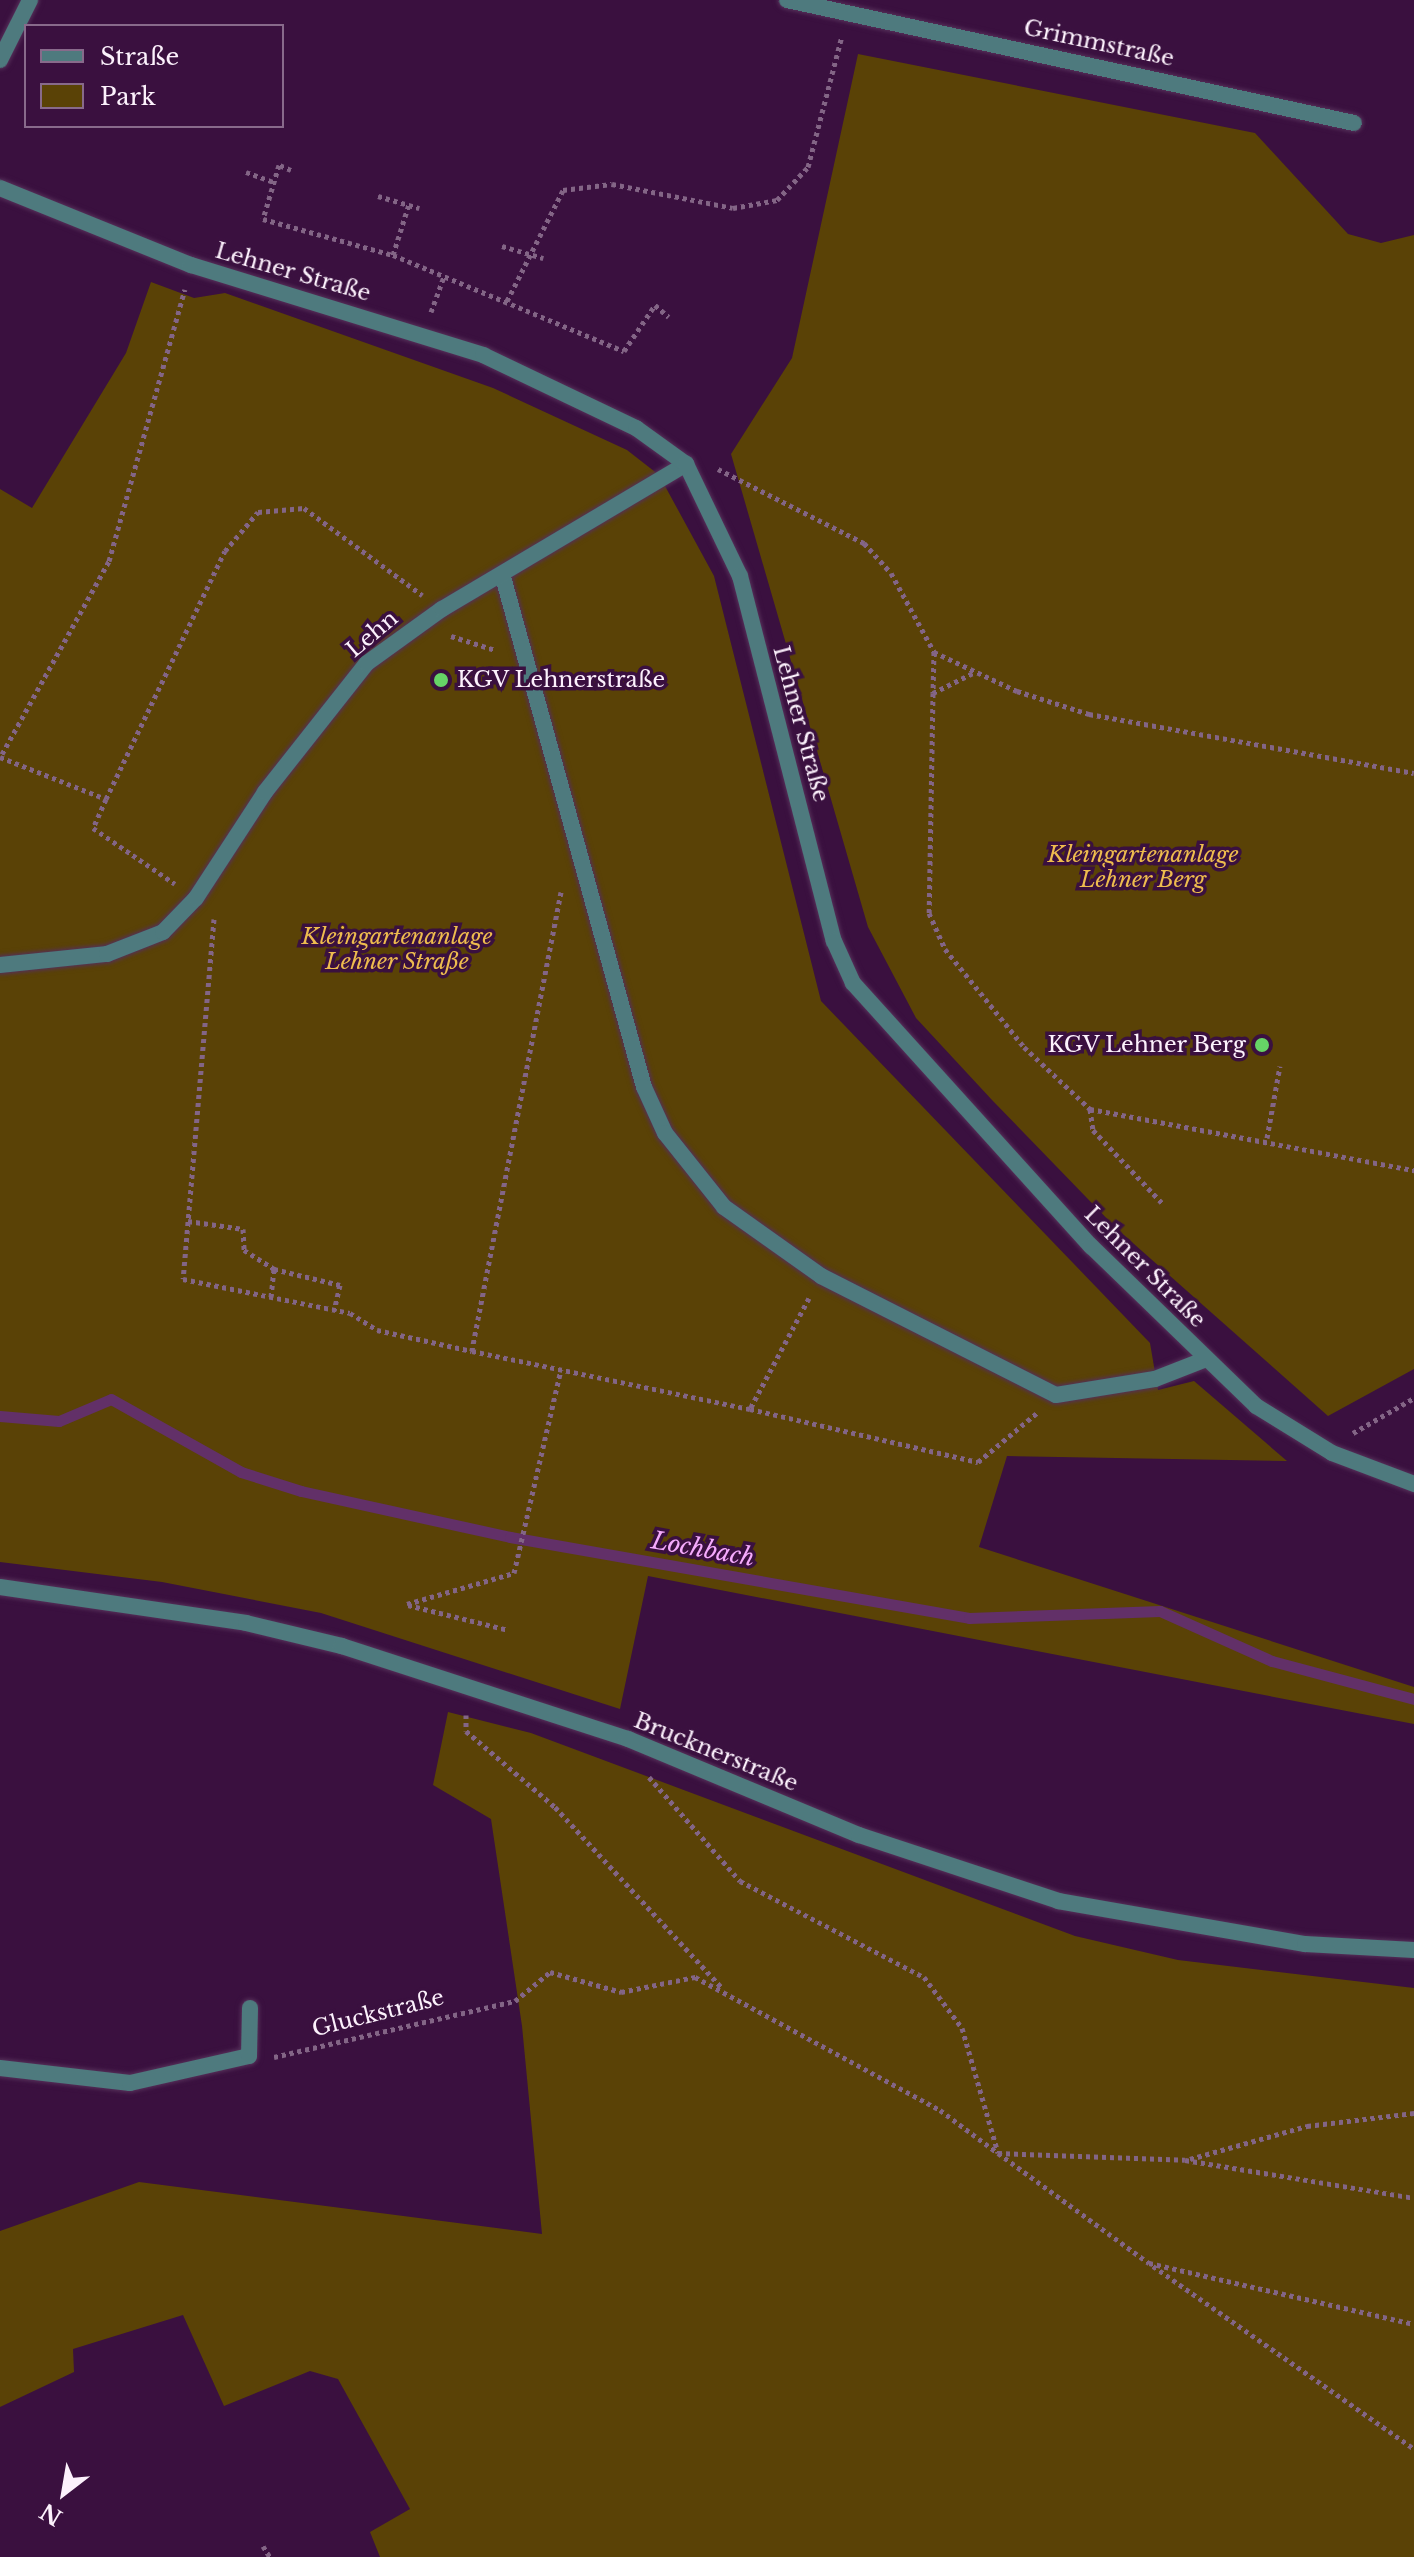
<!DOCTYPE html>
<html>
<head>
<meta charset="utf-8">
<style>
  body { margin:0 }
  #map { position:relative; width:1414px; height:2557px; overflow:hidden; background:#3a103f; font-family:"Libre Baskerville",serif }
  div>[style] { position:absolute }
  .green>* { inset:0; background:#5a4206 }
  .stream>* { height:11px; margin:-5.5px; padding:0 5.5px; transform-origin:5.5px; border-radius:5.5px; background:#623068 }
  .path>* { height:5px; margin-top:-2.5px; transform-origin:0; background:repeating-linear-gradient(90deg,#836586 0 4px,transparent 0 8px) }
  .roads { filter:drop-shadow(0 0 2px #553059) drop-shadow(0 0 2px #553059) }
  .service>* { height:16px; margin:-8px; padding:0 8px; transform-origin:8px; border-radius:8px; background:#4e7a7e }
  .minor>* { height:16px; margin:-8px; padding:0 8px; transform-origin:8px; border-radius:8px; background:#4e7a7e }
  .dots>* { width:22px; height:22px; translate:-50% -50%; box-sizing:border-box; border:4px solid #3a103f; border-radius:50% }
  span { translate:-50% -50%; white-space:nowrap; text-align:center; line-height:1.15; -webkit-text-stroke:7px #3a103f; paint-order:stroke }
  .street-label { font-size:22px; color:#fcf1fc }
  .poi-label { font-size:22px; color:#fcf1fc }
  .left { translate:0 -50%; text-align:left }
  .right { translate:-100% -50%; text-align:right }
  .park-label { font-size:22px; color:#eebc4e; font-style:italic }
  .water-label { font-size:24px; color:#f5aafc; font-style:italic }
  .legend { position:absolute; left:24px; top:24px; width:260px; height:104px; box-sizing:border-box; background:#3a103f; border:2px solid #886a8b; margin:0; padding:10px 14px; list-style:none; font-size:24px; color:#fcf1fc }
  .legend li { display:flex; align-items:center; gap:16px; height:40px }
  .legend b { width:40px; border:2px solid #886a8b }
  .north { position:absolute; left:24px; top:2453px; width:80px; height:80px; -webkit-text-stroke:6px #3a103f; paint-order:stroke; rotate:211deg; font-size:22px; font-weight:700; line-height:32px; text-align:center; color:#fcf1fc }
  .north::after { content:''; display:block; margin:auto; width:28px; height:36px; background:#fcf1fc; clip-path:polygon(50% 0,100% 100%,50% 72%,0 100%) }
</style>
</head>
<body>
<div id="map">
  <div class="green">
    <div style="clip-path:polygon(858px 54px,1255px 133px,1348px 234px,1381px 243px,1414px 235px,1414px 1369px,1328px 1416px,1116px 1228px,992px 1100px,916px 1018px,868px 927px,731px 454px,792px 358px)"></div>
    <div style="clip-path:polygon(151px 282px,194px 298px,225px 293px,493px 388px,627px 450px,659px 475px,714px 576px,821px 1001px,1150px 1343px,1158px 1390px,1194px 1381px,1287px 1461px,1007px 1456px,979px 1547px,1414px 1687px,1414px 1724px,648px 1576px,620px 1709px,321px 1613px,162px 1582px,0 1562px,0 489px,32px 508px,126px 353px)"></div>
    <div style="clip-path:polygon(448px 1712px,531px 1733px,1075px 1936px,1178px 1960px,1414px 1988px,1414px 2557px,380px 2557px,370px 2532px,410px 2509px,338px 2379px,310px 2371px,224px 2406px,183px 2315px,73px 2349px,74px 2372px,0 2407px,0 2231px,139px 2182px,542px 2234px,522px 2026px,491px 1819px,433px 1785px)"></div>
  </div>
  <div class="stream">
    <div style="left:0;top:1416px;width:59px;rotate:4.8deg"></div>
    <div style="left:59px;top:1421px;width:56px;rotate:-22.9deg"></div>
    <div style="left:111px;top:1399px;width:149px;rotate:29.3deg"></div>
    <div style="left:241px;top:1472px;width:63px;rotate:17.6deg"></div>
    <div style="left:301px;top:1491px;width:214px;rotate:12.4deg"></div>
    <div style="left:510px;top:1537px;width:466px;rotate:10deg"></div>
    <div style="left:969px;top:1618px;width:191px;rotate:-2.1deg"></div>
    <div style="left:1160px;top:1611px;width:123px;rotate:24.1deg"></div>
    <div style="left:1272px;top:1661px;width:147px;rotate:15deg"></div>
  </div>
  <div class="path">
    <div style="left:291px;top:170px;width:13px;rotate:-157deg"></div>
    <div style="left:279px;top:165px;width:56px;rotate:106.5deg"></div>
    <div style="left:263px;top:219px;width:135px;rotate:15.5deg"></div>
    <div style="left:393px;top:255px;width:250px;rotate:22.6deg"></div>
    <div style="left:624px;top:351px;width:55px;rotate:-56deg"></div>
    <div style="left:655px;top:305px;width:18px;rotate:41deg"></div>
    <div style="left:246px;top:172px;width:30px;rotate:20deg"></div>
    <div style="left:378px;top:196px;width:43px;rotate:16.3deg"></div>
    <div style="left:502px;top:246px;width:43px;rotate:16.3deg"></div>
    <div style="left:393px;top:255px;width:53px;rotate:-72.6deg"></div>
    <div style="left:507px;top:301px;width:124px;rotate:-63.2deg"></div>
    <div style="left:563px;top:190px;width:49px;rotate:-7deg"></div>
    <div style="left:612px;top:184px;width:123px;rotate:11.2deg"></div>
    <div style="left:733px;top:208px;width:45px;rotate:-10.3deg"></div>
    <div style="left:777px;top:200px;width:45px;rotate:-46.8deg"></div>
    <div style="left:808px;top:167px;width:135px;rotate:-75.5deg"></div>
    <div style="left:431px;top:312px;width:38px;rotate:-70deg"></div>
    <div style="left:718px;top:469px;width:164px;rotate:26.9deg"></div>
    <div style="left:864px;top:543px;width:40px;rotate:48deg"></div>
    <div style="left:891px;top:573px;width:90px;rotate:61.4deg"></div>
    <div style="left:934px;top:652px;width:41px;rotate:91.4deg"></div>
    <div style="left:933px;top:693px;width:47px;rotate:-26.6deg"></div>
    <div style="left:451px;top:636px;width:46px;rotate:17.7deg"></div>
    <div style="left:934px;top:652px;width:92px;rotate:25.2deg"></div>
    <div style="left:1017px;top:691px;width:76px;rotate:17.7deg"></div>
    <div style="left:1089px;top:714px;width:330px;rotate:10.3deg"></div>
    <div style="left:933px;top:693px;width:220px;rotate:91deg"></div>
    <div style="left:929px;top:913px;width:39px;rotate:66deg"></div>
    <div style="left:945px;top:949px;width:126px;rotate:51.1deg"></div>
    <div style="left:1024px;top:1047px;width:91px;rotate:43.2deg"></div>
    <div style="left:1090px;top:1109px;width:330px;rotate:10.7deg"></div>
    <div style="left:2px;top:754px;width:221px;rotate:-61deg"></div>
    <div style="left:109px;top:561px;width:282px;rotate:-74.4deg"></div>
    <div style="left:0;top:757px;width:114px;rotate:21.6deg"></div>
    <div style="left:106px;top:799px;width:275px;rotate:-64.4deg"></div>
    <div style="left:225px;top:551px;width:51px;rotate:-49.8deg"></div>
    <div style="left:258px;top:512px;width:46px;rotate:-5deg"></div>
    <div style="left:304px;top:508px;width:147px;rotate:36.4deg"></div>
    <div style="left:106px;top:799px;width:32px;rotate:114deg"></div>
    <div style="left:93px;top:828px;width:99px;rotate:34.3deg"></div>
    <div style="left:561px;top:892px;width:468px;rotate:101deg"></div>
    <div style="left:472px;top:1351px;width:284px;rotate:11.8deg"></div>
    <div style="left:214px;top:919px;width:361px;rotate:94.9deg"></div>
    <div style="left:183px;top:1279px;width:170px;rotate:11.5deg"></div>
    <div style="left:350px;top:1313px;width:32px;rotate:32deg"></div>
    <div style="left:377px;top:1330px;width:97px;rotate:12.5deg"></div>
    <div style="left:1090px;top:1109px;width:21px;rotate:82deg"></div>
    <div style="left:1093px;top:1130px;width:103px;rotate:46.6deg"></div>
    <div style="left:1267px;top:1138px;width:73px;rotate:-79.8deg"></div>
    <div style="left:188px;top:1221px;width:56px;rotate:8.3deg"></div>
    <div style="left:243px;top:1229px;width:21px;rotate:87deg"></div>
    <div style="left:244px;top:1250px;width:36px;rotate:32deg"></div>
    <div style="left:271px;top:1297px;width:28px;rotate:-84deg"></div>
    <div style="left:274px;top:1269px;width:68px;rotate:13.6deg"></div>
    <div style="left:340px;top:1285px;width:26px;rotate:103deg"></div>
    <div style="left:809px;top:1298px;width:126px;rotate:118deg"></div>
    <div style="left:750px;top:1409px;width:234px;rotate:13.1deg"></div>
    <div style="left:978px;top:1462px;width:78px;rotate:-39.8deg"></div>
    <div style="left:1353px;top:1433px;width:70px;rotate:-29.8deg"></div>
    <div style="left:407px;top:1604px;width:111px;rotate:-16.2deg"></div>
    <div style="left:514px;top:1573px;width:209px;rotate:-77deg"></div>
    <div style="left:408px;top:1605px;width:103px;rotate:14deg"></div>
    <div style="left:466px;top:1715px;width:16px;rotate:90deg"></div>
    <div style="left:466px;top:1731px;width:117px;rotate:40.5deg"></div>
    <div style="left:555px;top:1807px;width:245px;rotate:47.3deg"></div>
    <div style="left:649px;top:1777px;width:138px;rotate:48.8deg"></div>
    <div style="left:740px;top:1881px;width:208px;rotate:27.6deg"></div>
    <div style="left:924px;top:1977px;width:64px;rotate:53.3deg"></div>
    <div style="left:962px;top:2028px;width:130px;rotate:73.9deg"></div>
    <div style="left:998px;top:2153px;width:187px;rotate:36.1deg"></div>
    <div style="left:1149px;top:2263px;width:272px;rotate:13deg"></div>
    <div style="left:274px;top:2057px;width:247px;rotate:-13.1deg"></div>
    <div style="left:515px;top:2001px;width:45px;rotate:-39.6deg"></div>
    <div style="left:550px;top:1972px;width:74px;rotate:15.7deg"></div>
    <div style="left:621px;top:1992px;width:76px;rotate:-11.5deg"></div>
    <div style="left:695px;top:1977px;width:279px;rotate:28.5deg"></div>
    <div style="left:940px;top:2110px;width:72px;rotate:36.6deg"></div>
    <div style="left:998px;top:2153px;width:187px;rotate:2.1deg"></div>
    <div style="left:1185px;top:2160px;width:232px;rotate:9.4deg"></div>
    <div style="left:1190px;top:2159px;width:122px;rotate:-15.8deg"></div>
    <div style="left:1307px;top:2126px;width:108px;rotate:-6.9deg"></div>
    <div style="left:1153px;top:2266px;width:319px;rotate:35deg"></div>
    <div style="left:263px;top:2546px;width:13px;rotate:58deg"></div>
  </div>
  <div class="roads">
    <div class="service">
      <div style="left:503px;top:577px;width:529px;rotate:74.55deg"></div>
      <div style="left:644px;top:1087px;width:51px;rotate:65.5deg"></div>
      <div style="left:665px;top:1133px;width:95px;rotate:51.4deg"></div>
      <div style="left:724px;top:1207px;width:119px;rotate:35.4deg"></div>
      <div style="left:821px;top:1276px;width:263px;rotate:26.9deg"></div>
      <div style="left:1056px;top:1395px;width:100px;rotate:-9.2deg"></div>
      <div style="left:1155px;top:1379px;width:55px;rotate:-21.4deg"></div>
      <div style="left:0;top:965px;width:108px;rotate:-5.9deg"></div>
      <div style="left:107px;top:954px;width:60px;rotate:-21.4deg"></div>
      <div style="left:163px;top:932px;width:47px;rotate:-45.9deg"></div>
      <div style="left:196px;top:898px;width:126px;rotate:-56.9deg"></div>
      <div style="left:265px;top:792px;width:164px;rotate:-51.7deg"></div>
      <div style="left:367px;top:663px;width:92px;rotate:-35.8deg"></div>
      <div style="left:442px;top:609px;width:284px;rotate:-30.7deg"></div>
    </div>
    <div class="minor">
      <div style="left:787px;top:0;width:580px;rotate:12.24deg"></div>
      <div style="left:0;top:60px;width:67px;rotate:-63.4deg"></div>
      <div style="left:0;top:188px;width:206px;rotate:22deg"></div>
      <div style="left:191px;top:265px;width:306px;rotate:17.1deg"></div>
      <div style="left:483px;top:355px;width:170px;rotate:25.5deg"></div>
      <div style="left:636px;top:428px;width:62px;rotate:35.8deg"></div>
      <div style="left:686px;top:464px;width:124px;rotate:64.3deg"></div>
      <div style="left:740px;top:576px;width:377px;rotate:75.6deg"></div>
      <div style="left:834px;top:941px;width:46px;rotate:65.7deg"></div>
      <div style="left:853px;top:983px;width:355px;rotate:47.9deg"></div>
      <div style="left:1091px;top:1246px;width:230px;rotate:44.1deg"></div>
      <div style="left:1256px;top:1406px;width:89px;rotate:31.7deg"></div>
      <div style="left:1332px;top:1453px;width:88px;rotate:20.7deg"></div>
      <div style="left:0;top:1587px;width:249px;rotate:8.3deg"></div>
      <div style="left:246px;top:1623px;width:99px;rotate:13.5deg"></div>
      <div style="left:342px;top:1646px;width:301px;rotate:18deg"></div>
      <div style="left:628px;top:1739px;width:250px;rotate:22.6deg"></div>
      <div style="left:859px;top:1835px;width:210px;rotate:18.3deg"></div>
      <div style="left:1058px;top:1901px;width:251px;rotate:9.9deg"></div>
      <div style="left:1305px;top:1944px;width:109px;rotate:3.2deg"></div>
      <div style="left:0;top:2068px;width:131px;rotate:6.6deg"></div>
      <div style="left:130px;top:2083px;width:122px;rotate:-12.8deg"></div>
      <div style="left:249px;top:2056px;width:48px;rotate:-88.8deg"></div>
    </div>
  </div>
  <div class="dots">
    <div style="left:441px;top:680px;background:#66d466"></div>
    <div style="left:1262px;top:1045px;background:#66d466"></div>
  </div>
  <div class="street-label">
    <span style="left:1099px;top:43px;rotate:12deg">Grimmstraße</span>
    <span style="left:293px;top:272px;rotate:16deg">Lehner Straße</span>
    <span style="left:372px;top:634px;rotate:-40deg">Lehn</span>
    <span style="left:801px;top:724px;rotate:75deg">Lehner Straße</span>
    <span style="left:1145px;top:1267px;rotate:45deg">Lehner Straße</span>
    <span style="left:716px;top:1752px;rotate:22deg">Brucknerstraße</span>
    <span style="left:378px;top:2013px;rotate:-14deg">Gluckstraße</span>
  </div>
  <div class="poi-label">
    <span class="left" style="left:457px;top:680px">KGV Lehnerstraße</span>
    <span class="right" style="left:1246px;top:1045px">KGV Lehner Berg</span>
  </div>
  <div class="park-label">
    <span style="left:1143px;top:867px">Kleingartenanlage<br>Lehner Berg</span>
    <span style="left:397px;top:949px">Kleingartenanlage<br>Lehner Straße</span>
  </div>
  <div class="water-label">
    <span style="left:703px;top:1549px;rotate:10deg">Lochbach</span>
  </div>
  <ul class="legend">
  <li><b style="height:10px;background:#4e7a7e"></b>Straße</li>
  <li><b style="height:22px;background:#5a4206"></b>Park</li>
  </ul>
  <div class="north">N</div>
</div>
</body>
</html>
